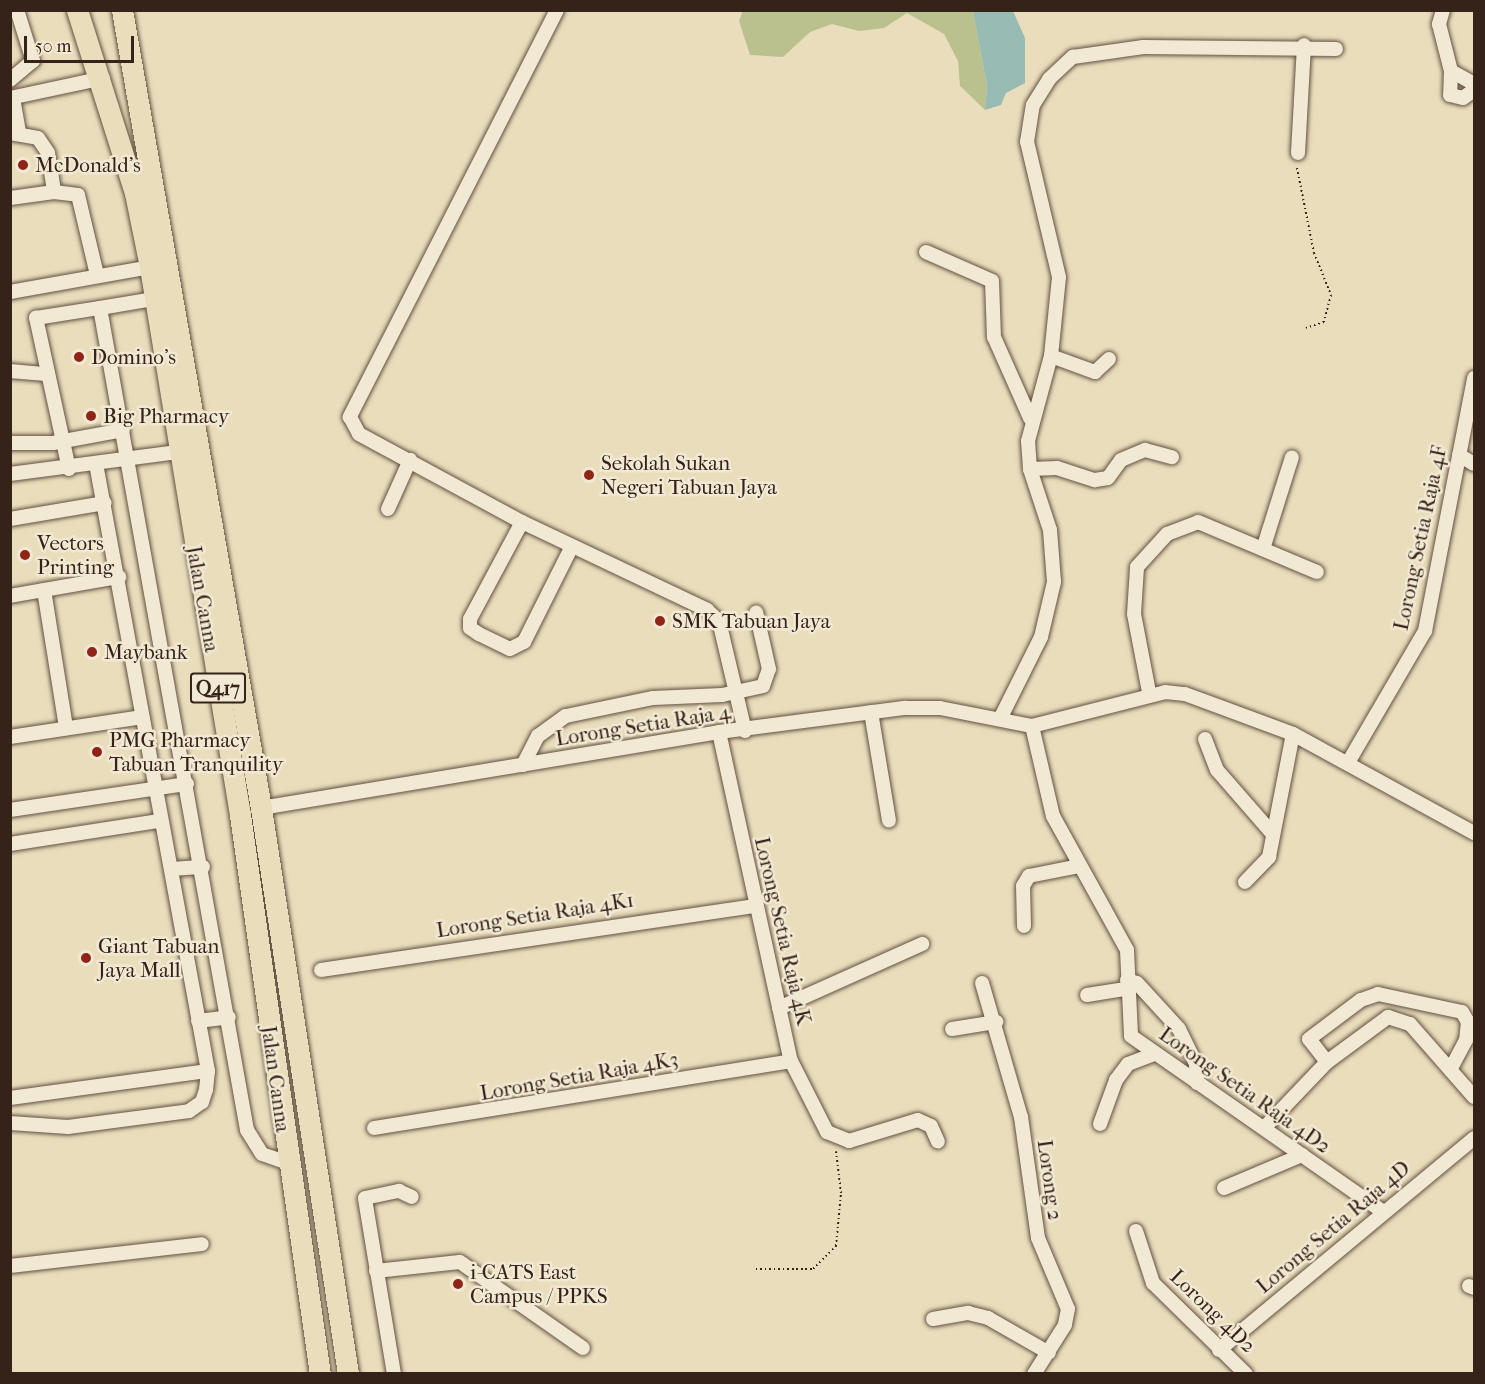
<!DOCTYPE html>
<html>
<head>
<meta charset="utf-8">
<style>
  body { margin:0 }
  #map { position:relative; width:1485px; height:1384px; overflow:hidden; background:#eaddbc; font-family:"IM FELL French Canon",serif }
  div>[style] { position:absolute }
  .green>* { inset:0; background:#bac08e }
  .water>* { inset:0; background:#98bbb4 }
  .path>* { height:2px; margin-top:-1px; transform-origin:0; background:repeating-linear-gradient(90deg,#352218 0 1.5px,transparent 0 4.5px) }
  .roads { filter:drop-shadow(0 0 2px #625141) drop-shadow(0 0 2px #625141) }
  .minor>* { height:14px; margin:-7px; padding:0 7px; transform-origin:7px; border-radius:7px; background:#f1e9d3 }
  .highway>* { height:21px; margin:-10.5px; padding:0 10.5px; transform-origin:10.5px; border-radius:10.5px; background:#eaddbc }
  .dots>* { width:16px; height:16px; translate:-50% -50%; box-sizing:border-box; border:3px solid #f1e9d3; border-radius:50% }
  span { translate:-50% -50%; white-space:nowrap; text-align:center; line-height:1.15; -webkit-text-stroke:5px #f1e9d3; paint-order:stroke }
  .shield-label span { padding:2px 4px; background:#f1e9d3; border:2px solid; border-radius:4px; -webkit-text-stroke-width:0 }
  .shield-label { font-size:20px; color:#352218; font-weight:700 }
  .poi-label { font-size:21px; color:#352218 }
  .left { translate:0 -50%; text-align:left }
  .street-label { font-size:21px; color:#352218 }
  .frame { position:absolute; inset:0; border:12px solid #352218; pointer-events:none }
  .scale { position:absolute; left:24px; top:36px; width:110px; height:27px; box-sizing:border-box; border:3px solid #352218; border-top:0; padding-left:8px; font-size:18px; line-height:21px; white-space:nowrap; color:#352218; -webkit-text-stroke:4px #f1e9d3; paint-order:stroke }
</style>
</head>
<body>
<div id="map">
  <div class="green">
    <div style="clip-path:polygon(743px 10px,973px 11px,987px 86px,985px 110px,960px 86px,958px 61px,944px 34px,907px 13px,884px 28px,859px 31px,832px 24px,810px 32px,783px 57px,750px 55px,739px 21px)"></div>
  </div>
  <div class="water">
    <div style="clip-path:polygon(973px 11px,1013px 11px,1025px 38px,1025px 83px,1006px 93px,1001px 105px,985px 110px,987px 86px)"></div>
  </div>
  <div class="path">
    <div style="left:1297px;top:168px;width:87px;rotate:78.7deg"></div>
    <div style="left:1314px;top:253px;width:45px;rotate:68deg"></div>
    <div style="left:1331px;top:295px;width:28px;rotate:105deg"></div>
    <div style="left:1324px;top:322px;width:19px;rotate:162deg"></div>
    <div style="left:756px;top:1269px;width:57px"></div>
    <div style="left:813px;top:1269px;width:33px;rotate:-45deg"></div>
    <div style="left:836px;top:1246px;width:53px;rotate:-84.6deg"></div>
    <div style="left:841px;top:1193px;width:42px;rotate:-96.8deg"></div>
  </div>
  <div class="roads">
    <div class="minor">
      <div style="left:557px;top:10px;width:457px;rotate:117deg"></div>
      <div style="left:350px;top:417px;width:19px;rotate:62deg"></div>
      <div style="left:359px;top:434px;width:185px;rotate:28.4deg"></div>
      <div style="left:522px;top:522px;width:205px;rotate:25.4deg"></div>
      <div style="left:707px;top:610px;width:16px;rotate:43deg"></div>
      <div style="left:719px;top:621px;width:113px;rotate:76.7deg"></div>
      <div style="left:1443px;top:10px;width:15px;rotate:106deg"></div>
      <div style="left:1439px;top:24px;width:49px;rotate:75.7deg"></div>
      <div style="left:1451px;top:71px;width:24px;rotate:92deg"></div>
      <div style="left:1450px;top:95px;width:13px;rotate:13deg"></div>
      <div style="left:1463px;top:98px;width:14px;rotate:-36deg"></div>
      <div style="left:1451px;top:71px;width:26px;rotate:29deg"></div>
      <div style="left:10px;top:80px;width:30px;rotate:-40deg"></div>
      <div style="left:33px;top:61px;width:53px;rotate:-107.4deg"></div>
      <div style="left:10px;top:98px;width:95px;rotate:-12.1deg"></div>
      <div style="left:13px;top:98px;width:34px;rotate:80deg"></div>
      <div style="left:10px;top:133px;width:28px;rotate:10deg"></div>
      <div style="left:38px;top:138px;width:18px;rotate:56deg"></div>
      <div style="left:48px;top:153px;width:39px;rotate:81deg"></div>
      <div style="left:54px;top:192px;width:44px;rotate:172.2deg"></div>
      <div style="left:1298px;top:153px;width:108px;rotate:-86.8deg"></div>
      <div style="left:54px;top:192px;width:24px;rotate:7deg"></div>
      <div style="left:78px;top:195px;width:82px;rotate:76.6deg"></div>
      <div style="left:926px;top:252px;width:72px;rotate:23.7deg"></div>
      <div style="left:992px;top:281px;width:56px;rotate:88deg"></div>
      <div style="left:994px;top:337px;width:89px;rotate:66deg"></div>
      <div style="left:10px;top:292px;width:142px;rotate:-10.1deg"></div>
      <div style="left:100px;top:308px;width:55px;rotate:-9.5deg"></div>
      <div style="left:1051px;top:356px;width:47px;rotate:20deg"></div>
      <div style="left:1095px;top:372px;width:19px;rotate:-43deg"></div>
      <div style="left:10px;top:371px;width:36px;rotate:5deg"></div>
      <div style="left:10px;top:443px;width:43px"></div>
      <div style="left:53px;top:443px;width:71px;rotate:-10.5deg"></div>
      <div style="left:1459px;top:455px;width:17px;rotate:31deg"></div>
      <div style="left:69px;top:469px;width:155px;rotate:-102.3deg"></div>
      <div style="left:36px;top:318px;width:65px;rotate:-8.9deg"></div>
      <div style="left:100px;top:308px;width:835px;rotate:79.86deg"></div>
      <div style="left:247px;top:1130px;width:28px;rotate:58deg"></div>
      <div style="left:262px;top:1154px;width:28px;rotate:19deg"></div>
      <div style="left:1030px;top:469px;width:27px;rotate:-2deg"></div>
      <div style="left:1057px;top:468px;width:40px;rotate:18deg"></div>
      <div style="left:1095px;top:480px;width:13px;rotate:-9deg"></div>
      <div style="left:1108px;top:478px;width:22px;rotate:-54deg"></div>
      <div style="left:1121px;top:460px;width:26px;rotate:-23deg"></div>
      <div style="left:1145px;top:450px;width:28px;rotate:15deg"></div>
      <div style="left:10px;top:474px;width:169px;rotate:-7.5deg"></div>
      <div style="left:388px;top:509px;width:54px;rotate:-65.8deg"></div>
      <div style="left:10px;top:519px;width:96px;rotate:-9.6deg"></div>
      <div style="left:522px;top:522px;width:110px;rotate:118.2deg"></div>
      <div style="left:470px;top:619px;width:9px;rotate:90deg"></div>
      <div style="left:470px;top:628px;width:11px;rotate:34deg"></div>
      <div style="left:479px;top:634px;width:34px;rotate:26deg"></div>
      <div style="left:510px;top:649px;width:16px;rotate:-27deg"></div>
      <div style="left:524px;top:642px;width:107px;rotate:-63.4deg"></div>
      <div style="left:1263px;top:549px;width:96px;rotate:-72.5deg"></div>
      <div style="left:44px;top:590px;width:140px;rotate:80.9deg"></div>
      <div style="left:10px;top:596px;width:111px;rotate:-9.9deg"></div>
      <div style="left:1149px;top:692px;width:79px;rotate:-100.9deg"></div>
      <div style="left:1134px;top:614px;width:47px;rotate:-86.3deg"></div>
      <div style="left:1137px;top:567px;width:45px;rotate:-47.7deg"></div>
      <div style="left:1167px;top:534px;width:33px;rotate:-21deg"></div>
      <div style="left:1198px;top:522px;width:129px;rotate:22.8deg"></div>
      <div style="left:871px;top:712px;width:110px;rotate:80.6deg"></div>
      <div style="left:1000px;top:719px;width:92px;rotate:-63.4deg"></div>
      <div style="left:1041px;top:637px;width:57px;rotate:-76.7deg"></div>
      <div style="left:1054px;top:582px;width:52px;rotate:-94.4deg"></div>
      <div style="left:1050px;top:530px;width:64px;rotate:-108.2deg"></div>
      <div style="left:1030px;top:469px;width:28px;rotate:-94deg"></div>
      <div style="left:1028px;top:441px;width:88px;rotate:-74.9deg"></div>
      <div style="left:1051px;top:356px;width:79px;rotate:-84.2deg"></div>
      <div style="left:1059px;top:277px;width:139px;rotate:-103.3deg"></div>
      <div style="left:1027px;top:142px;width:37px;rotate:-81deg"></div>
      <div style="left:1033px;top:105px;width:31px;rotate:-58deg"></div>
      <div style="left:1049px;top:79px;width:33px;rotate:-43deg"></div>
      <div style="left:1073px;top:57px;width:71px;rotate:-8.1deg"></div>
      <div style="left:1143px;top:47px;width:193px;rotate:0.6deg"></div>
      <div style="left:1032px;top:726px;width:92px;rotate:76.9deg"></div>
      <div style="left:1053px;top:816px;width:153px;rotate:61.1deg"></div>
      <div style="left:1127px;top:950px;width:86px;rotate:87.3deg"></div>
      <div style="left:1131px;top:1036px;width:306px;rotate:34.9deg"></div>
      <div style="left:719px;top:732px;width:337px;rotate:77.7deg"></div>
      <div style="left:791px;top:1061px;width:80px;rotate:63.1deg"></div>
      <div style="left:827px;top:1132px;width:24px;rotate:22deg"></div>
      <div style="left:849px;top:1141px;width:72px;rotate:-16.9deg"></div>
      <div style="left:918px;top:1120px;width:14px;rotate:25deg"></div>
      <div style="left:931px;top:1126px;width:17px;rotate:66deg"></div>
      <div style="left:10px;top:737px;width:134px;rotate:-8.6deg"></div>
      <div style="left:1205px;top:739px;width:33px;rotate:69deg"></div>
      <div style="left:1217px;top:770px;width:82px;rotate:48.9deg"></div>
      <div style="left:1349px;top:761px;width:151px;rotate:-59.7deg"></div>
      <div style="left:1425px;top:631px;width:258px;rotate:-79deg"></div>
      <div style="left:523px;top:765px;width:33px;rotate:-63deg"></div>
      <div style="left:538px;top:736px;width:34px;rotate:-36deg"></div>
      <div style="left:566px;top:716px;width:89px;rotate:-11.7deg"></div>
      <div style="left:653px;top:698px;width:69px;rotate:-2.5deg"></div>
      <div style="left:722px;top:695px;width:42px;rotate:-12.4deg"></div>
      <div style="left:763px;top:686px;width:18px;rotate:-71deg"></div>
      <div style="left:769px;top:669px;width:58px;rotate:-102.8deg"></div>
      <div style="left:261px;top:808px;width:464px;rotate:-9.4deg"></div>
      <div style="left:719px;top:732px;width:188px;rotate:-7.4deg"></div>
      <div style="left:905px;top:708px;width:35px"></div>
      <div style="left:940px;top:708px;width:94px;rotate:11.1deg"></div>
      <div style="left:1032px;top:726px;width:137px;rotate:-14.3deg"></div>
      <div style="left:1165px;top:692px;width:20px;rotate:6deg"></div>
      <div style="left:1185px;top:694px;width:115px;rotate:20.3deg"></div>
      <div style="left:1293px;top:734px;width:206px;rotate:28.7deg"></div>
      <div style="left:10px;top:810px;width:179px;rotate:-8.4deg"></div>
      <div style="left:10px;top:844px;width:151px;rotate:-8.8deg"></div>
      <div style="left:172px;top:869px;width:31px;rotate:-4deg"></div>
      <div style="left:1245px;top:882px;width:35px;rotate:-46deg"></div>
      <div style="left:1269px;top:857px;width:125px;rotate:-79deg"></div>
      <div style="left:1024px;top:926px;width:40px;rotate:-91.4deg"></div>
      <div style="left:1023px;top:886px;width:12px;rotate:-59deg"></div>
      <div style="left:1029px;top:876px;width:52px;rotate:-11.1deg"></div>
      <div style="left:321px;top:970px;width:439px;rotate:-8.4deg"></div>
      <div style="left:1127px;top:980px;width:10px;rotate:17deg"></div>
      <div style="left:1137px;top:983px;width:62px;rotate:47.6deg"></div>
      <div style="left:1179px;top:1029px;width:39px;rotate:64deg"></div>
      <div style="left:1196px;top:1064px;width:19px;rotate:87deg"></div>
      <div style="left:982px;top:983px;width:140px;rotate:73.8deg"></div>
      <div style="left:1021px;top:1117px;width:122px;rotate:82deg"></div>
      <div style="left:1038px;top:1238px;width:77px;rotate:67.1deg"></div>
      <div style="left:1068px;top:1309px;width:16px;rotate:101deg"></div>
      <div style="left:1065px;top:1325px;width:58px;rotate:122.3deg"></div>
      <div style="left:1087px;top:995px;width:39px;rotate:-9deg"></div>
      <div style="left:779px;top:1008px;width:157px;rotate:-24.1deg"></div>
      <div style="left:198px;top:1021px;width:31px;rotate:-7deg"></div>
      <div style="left:952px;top:1029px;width:45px;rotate:-9deg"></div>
      <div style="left:1327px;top:1062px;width:29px;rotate:-128deg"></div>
      <div style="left:1309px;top:1039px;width:65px;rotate:-36.9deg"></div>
      <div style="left:1361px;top:1000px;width:18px;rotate:-19deg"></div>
      <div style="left:1378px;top:994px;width:86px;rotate:12.1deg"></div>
      <div style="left:1462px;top:1012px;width:12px;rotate:59deg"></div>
      <div style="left:1468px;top:1022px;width:18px;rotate:96deg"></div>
      <div style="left:1466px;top:1040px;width:30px;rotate:118deg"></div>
      <div style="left:10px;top:1098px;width:200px;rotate:-7.8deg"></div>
      <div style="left:10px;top:1123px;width:58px;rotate:3.9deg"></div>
      <div style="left:68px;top:1127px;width:122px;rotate:-7.5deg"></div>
      <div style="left:189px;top:1111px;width:16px;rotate:-35deg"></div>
      <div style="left:202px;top:1102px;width:13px;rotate:-72deg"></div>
      <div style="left:206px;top:1090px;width:19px;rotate:-84deg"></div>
      <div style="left:208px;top:1071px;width:617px;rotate:-100.45deg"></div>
      <div style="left:1100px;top:1124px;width:47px;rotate:-70deg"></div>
      <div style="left:1116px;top:1080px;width:20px;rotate:-53deg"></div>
      <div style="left:1128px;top:1064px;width:26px;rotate:-21deg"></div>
      <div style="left:1265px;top:1127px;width:90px;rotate:-46.4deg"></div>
      <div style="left:1327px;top:1062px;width:76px;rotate:-36.4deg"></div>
      <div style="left:1388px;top:1017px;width:23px;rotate:18deg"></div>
      <div style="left:1410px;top:1024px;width:97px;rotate:48.8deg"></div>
      <div style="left:374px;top:1128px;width:422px;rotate:-9.1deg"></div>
      <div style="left:1224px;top:1188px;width:85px;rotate:-22.9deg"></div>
      <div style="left:1136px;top:1231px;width:55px;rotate:71.9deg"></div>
      <div style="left:1153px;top:1283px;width:130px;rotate:44.4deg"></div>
      <div style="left:10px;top:1266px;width:193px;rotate:-6.5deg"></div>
      <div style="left:376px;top:1271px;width:84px;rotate:-6.1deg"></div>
      <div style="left:460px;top:1262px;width:150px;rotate:35deg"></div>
      <div style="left:1469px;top:1286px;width:5px;rotate:22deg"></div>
      <div style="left:933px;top:1319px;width:36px;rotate:-10deg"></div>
      <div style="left:968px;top:1313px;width:21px;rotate:14deg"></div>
      <div style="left:988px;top:1318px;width:70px;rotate:29.8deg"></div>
      <div style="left:1219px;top:1350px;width:332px;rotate:-39.7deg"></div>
      <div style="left:394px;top:1374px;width:178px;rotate:-99.4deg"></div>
      <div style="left:365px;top:1198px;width:35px;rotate:-12deg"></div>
      <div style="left:399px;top:1191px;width:14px;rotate:25deg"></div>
    </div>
    <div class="highway">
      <div style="left:77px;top:10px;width:192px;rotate:72.4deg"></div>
      <div style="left:135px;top:193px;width:76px;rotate:78.5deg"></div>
      <div style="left:150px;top:267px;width:555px;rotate:80.67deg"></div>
      <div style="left:240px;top:815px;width:565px;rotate:81.86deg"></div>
      <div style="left:122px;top:10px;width:810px;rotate:80.12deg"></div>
      <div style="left:261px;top:808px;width:573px;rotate:81.26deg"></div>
    </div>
  </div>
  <div class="dots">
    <div style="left:23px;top:165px;background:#8f2418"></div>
    <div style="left:79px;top:357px;background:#8f2418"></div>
    <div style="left:91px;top:416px;background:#8f2418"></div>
    <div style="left:589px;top:475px;background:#8f2418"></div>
    <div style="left:25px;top:555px;background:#8f2418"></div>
    <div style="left:660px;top:621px;background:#8f2418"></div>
    <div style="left:92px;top:652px;background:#8f2418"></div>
    <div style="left:97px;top:752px;background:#8f2418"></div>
    <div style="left:86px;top:958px;background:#8f2418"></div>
    <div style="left:458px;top:1284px;background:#8f2418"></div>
  </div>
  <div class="shield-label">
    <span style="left:218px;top:688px">Q417</span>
  </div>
  <div class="poi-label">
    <span class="left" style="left:35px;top:165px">McDonald's</span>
    <span class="left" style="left:91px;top:357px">Domino's</span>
    <span class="left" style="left:103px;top:416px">Big Pharmacy</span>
    <span class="left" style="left:601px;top:475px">Sekolah Sukan<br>Negeri Tabuan Jaya</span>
    <span class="left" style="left:37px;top:555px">Vectors<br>Printing</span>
    <span class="left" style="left:672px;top:621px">SMK Tabuan Jaya</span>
    <span class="left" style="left:104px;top:652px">Maybank</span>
    <span class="left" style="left:109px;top:752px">PMG Pharmacy<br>Tabuan Tranquility</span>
    <span class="left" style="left:98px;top:958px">Giant Tabuan<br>Jaya Mall</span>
    <span class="left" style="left:470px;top:1284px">i-CATS East<br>Campus / PPKS</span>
  </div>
  <div class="street-label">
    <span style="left:1420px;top:538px;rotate:-78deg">Lorong Setia Raja 4F</span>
    <span style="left:203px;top:599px;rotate:80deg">Jalan Canna</span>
    <span style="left:643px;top:725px;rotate:-9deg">Lorong Setia Raja 4</span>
    <span style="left:535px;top:915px;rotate:-9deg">Lorong Setia Raja 4K1</span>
    <span style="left:783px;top:931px;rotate:77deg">Lorong Setia Raja 4K</span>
    <span style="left:579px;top:1076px;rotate:-10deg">Lorong Setia Raja 4K3</span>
    <span style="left:276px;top:1079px;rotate:82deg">Jalan Canna</span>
    <span style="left:1245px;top:1090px;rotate:35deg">Lorong Setia Raja 4D2</span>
    <span style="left:1050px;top:1180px;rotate:82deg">Lorong 2</span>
    <span style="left:1333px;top:1227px;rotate:-40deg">Lorong Setia Raja 4D</span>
    <span style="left:1213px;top:1311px;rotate:44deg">Lorong 4D2</span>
  </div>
  <div class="frame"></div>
  <div class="scale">50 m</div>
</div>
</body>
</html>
